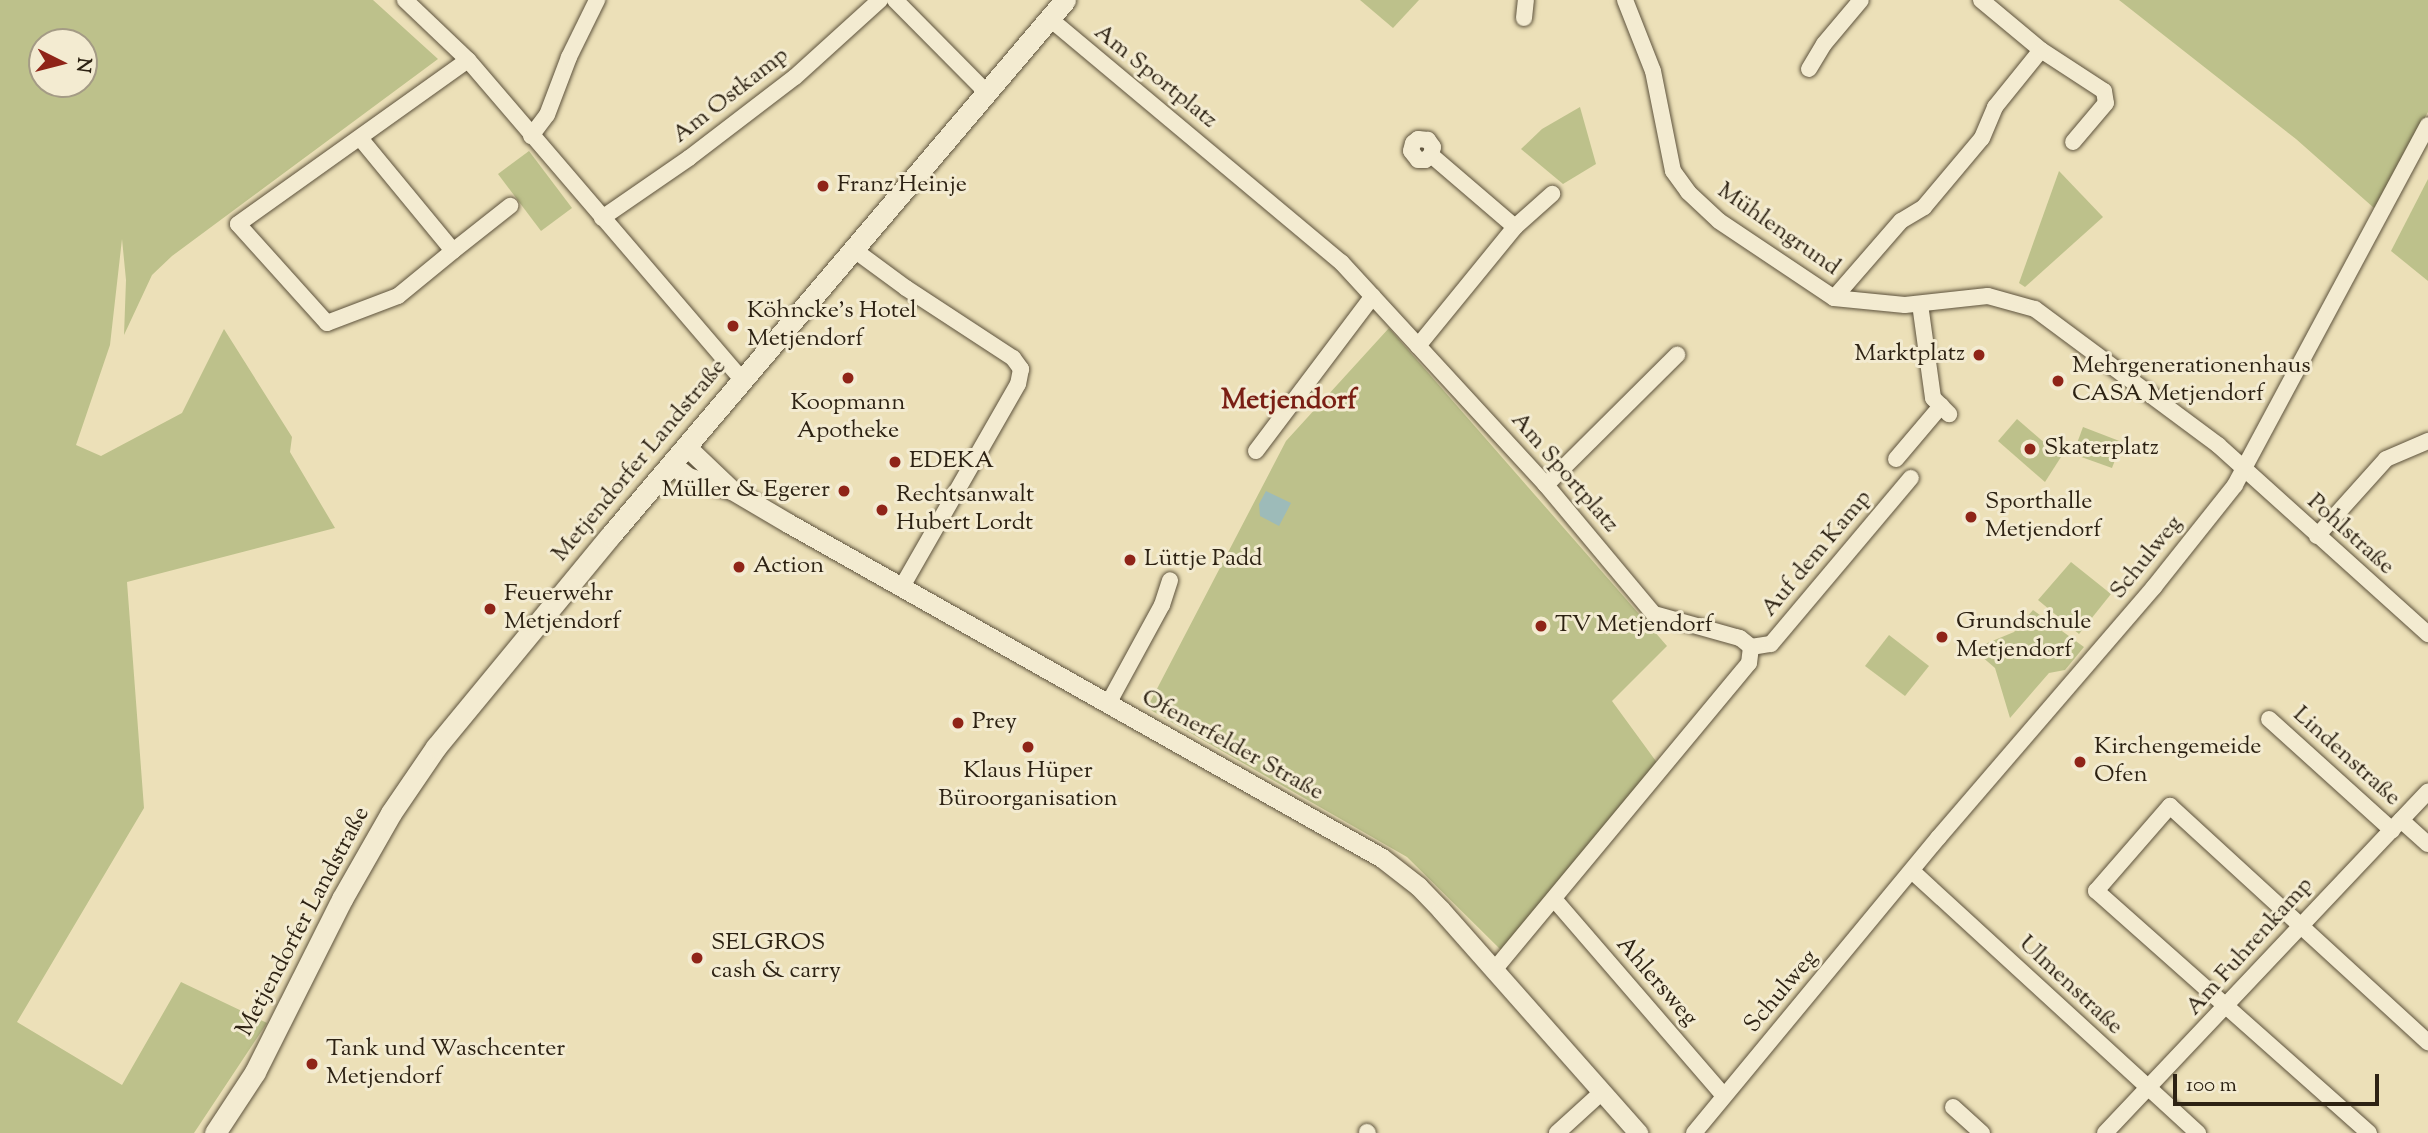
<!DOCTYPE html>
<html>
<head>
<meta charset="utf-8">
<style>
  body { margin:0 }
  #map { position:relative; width:2428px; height:1133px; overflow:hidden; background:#ece0b8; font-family:"Sorts Mill Goudy",serif }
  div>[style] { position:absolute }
  .green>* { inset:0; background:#bdc18b }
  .water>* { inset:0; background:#9dbbb9 }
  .roads { filter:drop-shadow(0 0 2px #5d523c) drop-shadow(0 0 2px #5d523c) }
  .minor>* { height:16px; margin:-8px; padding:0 8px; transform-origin:8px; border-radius:8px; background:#f3ebd1 }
  .tertiary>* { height:19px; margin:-9.5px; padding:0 9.5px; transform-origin:9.5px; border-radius:9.5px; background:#f3ebd1 }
  .secondary>* { height:21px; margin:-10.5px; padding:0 10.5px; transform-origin:10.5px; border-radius:10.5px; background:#f3ebd1 }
  .dots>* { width:19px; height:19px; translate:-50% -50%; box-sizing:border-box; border:4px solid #f3ebd1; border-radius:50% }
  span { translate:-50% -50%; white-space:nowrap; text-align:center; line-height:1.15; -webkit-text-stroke:6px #f3ebd1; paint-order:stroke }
  .street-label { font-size:24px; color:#2d2213 }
  .poi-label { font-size:24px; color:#2d2213 }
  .left { translate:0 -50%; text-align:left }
  .right { translate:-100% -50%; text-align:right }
  .quarter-label { font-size:28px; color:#7a1f14; font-weight:700 }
  .north { position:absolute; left:28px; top:28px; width:70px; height:70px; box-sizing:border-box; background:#f3ebd1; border:2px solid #a49b85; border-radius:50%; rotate:96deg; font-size:19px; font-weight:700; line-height:28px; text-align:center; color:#2d2213 }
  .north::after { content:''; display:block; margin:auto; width:24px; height:32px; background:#8f2418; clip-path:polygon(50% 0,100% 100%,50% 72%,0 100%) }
  .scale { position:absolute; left:2173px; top:1074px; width:206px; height:32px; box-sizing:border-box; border:4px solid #2d2213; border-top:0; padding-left:9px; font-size:21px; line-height:24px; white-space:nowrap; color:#2d2213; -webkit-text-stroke:5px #f3ebd1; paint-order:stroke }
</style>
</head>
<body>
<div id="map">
  <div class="green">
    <div style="clip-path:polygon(evenodd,0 0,373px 0,438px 59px,172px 256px,152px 275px,124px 335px,126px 280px,122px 239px,110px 345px,76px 445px,101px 456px,182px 413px,224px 329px,292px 437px,290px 452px,335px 528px,127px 582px,144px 808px,17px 1022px,122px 1085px,181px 982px,267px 1023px,194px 1133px,0 1133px,0 0,42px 42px,84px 42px,84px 84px,42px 84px,42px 42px)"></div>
    <div style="clip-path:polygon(1360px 0,1419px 0,1393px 28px)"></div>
    <div style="clip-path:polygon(2119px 0,2428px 0,2428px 112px,2374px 208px,2296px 139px)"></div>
    <div style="clip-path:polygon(1580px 107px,1596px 164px,1563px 184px,1521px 149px,1542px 129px)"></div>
    <div style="clip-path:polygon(529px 151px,572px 208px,541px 231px,498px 174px)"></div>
    <div style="clip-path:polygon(2059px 171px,2103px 217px,2025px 287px,2019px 283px)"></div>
    <div style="clip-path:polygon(2428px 179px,2428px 281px,2391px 251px)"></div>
    <div style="clip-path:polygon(1389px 328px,1667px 646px,1612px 701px,1658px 764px,1502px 951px,1407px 857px,1147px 708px,1286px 441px)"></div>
    <div style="clip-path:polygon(2017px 419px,2061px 457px,2045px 482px,1998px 441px)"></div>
    <div style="clip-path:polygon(2083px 427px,2122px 442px,2112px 468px,2073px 454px)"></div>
    <div style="clip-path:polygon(2071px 562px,2111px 594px,2079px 634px,2038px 600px)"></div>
    <div style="clip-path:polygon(2033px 610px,2084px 647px,2065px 670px,2049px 673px,2010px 718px,1995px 668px,1973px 649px,2014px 632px)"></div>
    <div style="clip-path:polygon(1889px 635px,1929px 666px,1905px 696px,1865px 666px)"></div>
  </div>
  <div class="water">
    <div style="clip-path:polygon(1266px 491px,1291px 503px,1279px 526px,1260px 516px,1259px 504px)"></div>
  </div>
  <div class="roads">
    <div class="minor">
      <div style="left:405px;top:0;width:87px;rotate:43.6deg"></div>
      <div style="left:468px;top:60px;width:421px;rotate:49.4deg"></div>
      <div style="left:895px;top:0;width:129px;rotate:45.3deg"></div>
      <div style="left:1625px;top:0;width:76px;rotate:68.5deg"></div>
      <div style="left:1653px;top:71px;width:102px;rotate:78.7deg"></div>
      <div style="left:1673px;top:171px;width:26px;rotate:54deg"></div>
      <div style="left:1688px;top:192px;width:42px;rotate:43.1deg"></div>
      <div style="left:1719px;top:221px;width:138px;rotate:33.8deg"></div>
      <div style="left:1834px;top:298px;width:71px;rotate:5.6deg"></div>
      <div style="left:1905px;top:305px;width:83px;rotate:-6.2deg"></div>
      <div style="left:1988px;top:296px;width:49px;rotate:15.5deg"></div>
      <div style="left:2035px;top:309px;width:228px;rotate:36.6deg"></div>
      <div style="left:2218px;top:445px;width:283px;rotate:42deg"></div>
      <div style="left:1981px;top:0;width:78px;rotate:39.8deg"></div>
      <div style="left:2041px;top:50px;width:75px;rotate:33.1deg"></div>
      <div style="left:2104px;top:91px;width:12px;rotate:81deg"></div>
      <div style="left:2106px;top:103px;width:51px;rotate:130.2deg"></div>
      <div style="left:1049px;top:18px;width:381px;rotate:39.9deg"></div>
      <div style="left:1341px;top:262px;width:303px;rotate:47.4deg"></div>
      <div style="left:1546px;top:485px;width:168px;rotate:50.1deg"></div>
      <div style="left:1654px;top:614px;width:89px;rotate:15.6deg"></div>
      <div style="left:1740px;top:638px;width:14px;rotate:39deg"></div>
      <div style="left:1751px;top:647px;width:16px;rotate:97deg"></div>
      <div style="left:1749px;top:663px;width:400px;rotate:129.7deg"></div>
      <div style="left:1524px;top:18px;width:18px;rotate:-84deg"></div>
      <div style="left:1809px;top:69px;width:29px;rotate:-59deg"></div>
      <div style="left:1824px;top:44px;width:57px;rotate:-49.9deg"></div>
      <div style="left:531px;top:136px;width:26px;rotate:-53deg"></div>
      <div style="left:547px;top:115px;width:62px;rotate:-69.2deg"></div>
      <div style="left:569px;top:57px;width:64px;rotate:-63.8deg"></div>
      <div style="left:360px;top:138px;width:146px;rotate:50.5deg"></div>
      <div style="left:453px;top:251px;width:71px;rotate:140.7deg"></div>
      <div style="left:398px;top:296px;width:76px;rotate:159.2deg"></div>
      <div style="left:327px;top:323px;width:133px;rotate:-132deg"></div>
      <div style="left:238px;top:224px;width:282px;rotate:-35.5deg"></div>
      <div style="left:602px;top:218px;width:106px;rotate:-34.6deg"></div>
      <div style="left:689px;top:158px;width:133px;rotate:-37.4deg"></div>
      <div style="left:795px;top:77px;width:115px;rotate:-42.2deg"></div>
      <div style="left:1515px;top:227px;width:50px;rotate:-41.7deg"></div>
      <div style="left:853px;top:249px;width:66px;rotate:36.3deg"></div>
      <div style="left:906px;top:288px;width:128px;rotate:33.2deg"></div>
      <div style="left:1013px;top:358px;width:14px;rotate:54deg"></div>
      <div style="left:1021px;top:369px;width:15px;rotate:101deg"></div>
      <div style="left:1018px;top:384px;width:235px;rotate:119.8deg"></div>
      <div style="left:453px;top:251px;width:73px;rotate:-38.3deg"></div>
      <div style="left:1834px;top:298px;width:102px;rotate:-49deg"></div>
      <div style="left:1901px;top:221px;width:27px;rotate:-31deg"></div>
      <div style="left:1924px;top:207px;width:90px;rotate:-50deg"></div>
      <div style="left:1982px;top:138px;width:34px;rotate:-67deg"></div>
      <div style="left:1995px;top:107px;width:73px;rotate:-51.1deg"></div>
      <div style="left:1920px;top:304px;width:95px;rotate:82.1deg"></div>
      <div style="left:1933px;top:398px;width:23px;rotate:45deg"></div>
      <div style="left:1418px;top:346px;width:154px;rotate:-50.8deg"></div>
      <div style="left:1515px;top:227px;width:111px;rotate:-139.4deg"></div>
      <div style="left:1431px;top:155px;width:8px;rotate:-76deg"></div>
      <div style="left:1433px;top:147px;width:9px;rotate:-126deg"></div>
      <div style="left:1428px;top:140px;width:10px;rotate:-174deg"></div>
      <div style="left:1418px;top:139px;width:6px;rotate:141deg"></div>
      <div style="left:1413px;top:143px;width:8px;rotate:104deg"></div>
      <div style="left:1411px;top:151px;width:11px;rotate:52deg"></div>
      <div style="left:1418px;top:160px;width:7px"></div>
      <div style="left:1425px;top:160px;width:8px;rotate:-40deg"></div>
      <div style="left:1256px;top:451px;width:194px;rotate:-53deg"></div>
      <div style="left:1896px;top:459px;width:70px;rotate:-49.7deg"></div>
      <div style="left:1546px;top:485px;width:185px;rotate:-44.8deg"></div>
      <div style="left:2317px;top:536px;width:103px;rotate:-48.1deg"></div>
      <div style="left:2386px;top:459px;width:46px;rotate:-23.2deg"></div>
      <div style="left:1751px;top:647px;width:20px;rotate:-9deg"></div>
      <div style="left:1771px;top:644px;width:217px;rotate:-49.9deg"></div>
      <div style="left:1108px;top:704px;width:113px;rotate:-61.4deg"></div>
      <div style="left:1162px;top:605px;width:26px;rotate:-72deg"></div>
      <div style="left:2269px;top:719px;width:166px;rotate:42.1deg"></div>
      <div style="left:2401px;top:820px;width:36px;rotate:42deg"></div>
      <div style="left:1912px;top:871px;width:388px;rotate:42.5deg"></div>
      <div style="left:1554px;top:899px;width:260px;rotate:49.2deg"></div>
      <div style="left:1953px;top:1107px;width:39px;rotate:42deg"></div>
      <div style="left:1367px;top:1132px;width:1px;rotate:45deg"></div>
      <div style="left:1557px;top:1133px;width:61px;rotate:-42.3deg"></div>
      <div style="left:1694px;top:1133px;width:384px;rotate:-50.4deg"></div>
      <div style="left:1939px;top:837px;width:330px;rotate:-49.3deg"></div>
      <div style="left:2154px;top:587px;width:130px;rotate:-51.5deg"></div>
      <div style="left:2235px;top:485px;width:408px;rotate:-61.8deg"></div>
      <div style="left:2105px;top:1133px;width:470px;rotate:-46.6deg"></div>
      <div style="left:2369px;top:1133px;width:365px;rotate:-138.4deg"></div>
      <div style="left:2096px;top:891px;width:113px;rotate:-49deg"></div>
      <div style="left:2170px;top:806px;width:350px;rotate:42.5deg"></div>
    </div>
    <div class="tertiary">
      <div style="left:687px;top:447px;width:62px;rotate:43.7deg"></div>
      <div style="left:732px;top:490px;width:65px;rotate:30.5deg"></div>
      <div style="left:788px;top:523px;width:682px;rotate:29.42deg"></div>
      <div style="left:1382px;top:858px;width:46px;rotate:37.9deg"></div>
      <div style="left:1418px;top:886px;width:33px;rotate:46deg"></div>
      <div style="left:1441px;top:910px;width:298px;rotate:48.5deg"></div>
      <div style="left:673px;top:465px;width:19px;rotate:39deg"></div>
      <div style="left:688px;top:477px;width:45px;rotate:16.8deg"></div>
    </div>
    <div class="secondary">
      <div style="left:215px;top:1133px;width:73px;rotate:-56.7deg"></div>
      <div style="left:255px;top:1072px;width:194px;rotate:-63.3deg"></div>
      <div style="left:342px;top:899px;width:99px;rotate:-60.3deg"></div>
      <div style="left:391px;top:813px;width:80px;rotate:-55.7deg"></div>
      <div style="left:436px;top:747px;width:273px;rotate:-50.5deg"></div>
      <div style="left:610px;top:536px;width:703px;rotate:-49.67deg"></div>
    </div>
  </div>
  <div class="dots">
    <div style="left:823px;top:186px;background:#8f2418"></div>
    <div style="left:733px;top:326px;background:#8f2418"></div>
    <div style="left:1979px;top:355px;background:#8f2418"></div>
    <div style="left:848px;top:378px;background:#8f2418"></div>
    <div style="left:2058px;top:381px;background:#8f2418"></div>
    <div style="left:2030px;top:449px;background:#8f2418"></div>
    <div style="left:895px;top:462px;background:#8f2418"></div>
    <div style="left:844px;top:491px;background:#8f2418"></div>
    <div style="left:882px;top:510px;background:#8f2418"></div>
    <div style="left:1971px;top:517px;background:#8f2418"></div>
    <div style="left:1130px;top:560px;background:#8f2418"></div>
    <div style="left:739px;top:567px;background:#8f2418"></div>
    <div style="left:490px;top:609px;background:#8f2418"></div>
    <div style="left:1541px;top:626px;background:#8f2418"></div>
    <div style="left:1942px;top:637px;background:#8f2418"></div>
    <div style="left:958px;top:723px;background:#8f2418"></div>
    <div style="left:1028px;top:747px;background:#8f2418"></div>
    <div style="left:2080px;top:762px;background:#8f2418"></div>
    <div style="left:697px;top:958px;background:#8f2418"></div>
    <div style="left:312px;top:1064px;background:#8f2418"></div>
  </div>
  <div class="street-label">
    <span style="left:1155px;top:77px;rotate:39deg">Am Sportplatz</span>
    <span style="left:731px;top:96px;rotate:-38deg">Am Ostkamp</span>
    <span style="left:1778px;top:230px;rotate:35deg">Mühlengrund</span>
    <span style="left:640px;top:461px;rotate:-50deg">Metjendorfer Landstraße</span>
    <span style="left:1564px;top:473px;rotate:49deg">Am Sportplatz</span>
    <span style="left:2350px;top:535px;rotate:42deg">Pohlstraße</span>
    <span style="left:1817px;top:554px;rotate:-50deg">Auf dem Kamp</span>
    <span style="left:2147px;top:558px;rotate:-51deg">Schulweg</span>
    <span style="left:1232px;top:746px;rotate:29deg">Ofenerfelder Straße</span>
    <span style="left:2346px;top:757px;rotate:42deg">Lindenstraße</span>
    <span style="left:304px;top:922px;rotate:-62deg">Metjendorfer Landstraße</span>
    <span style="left:2250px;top:947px;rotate:-48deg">Am Fuhrenkamp</span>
    <span style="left:1656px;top:982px;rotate:49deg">Ahlersweg</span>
    <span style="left:2070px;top:986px;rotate:43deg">Ulmenstraße</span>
    <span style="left:1782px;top:992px;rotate:-50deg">Schulweg</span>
  </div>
  <div class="poi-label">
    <span class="left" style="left:837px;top:186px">Franz Heinje</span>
    <span class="left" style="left:747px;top:326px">Köhncke's Hotel<br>Metjendorf</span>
    <span class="right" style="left:1965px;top:355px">Marktplatz</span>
    <span class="left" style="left:2072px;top:381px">Mehrgenerationenhaus<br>CASA Metjendorf</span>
    <span style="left:848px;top:418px">Koopmann<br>Apotheke</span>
    <span class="left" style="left:2044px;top:449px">Skaterplatz</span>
    <span class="left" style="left:909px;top:462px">EDEKA</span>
    <span class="right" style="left:830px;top:491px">Müller &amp; Egerer</span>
    <span class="left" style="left:896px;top:510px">Rechtsanwalt<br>Hubert Lordt</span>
    <span class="left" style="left:1985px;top:517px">Sporthalle<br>Metjendorf</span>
    <span class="left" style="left:1144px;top:560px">Lüttje Padd</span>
    <span class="left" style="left:753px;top:567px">Action</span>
    <span class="left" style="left:504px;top:609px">Feuerwehr<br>Metjendorf</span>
    <span class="left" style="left:1956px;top:637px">Grundschule<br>Metjendorf</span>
    <span class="left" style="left:1555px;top:626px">TV Metjendorf</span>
    <span class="left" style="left:972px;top:723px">Prey</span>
    <span class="left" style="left:2094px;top:762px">Kirchengemeide<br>Ofen</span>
    <span style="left:1028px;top:786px">Klaus Hüper<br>Büroorganisation</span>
    <span class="left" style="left:711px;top:958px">SELGROS<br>cash &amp; carry</span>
    <span class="left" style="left:326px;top:1064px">Tank und Waschcenter<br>Metjendorf</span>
  </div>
  <div class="quarter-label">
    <span style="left:1289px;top:401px">Metjendorf</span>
  </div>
  <div class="north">N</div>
  <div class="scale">100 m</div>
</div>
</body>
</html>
